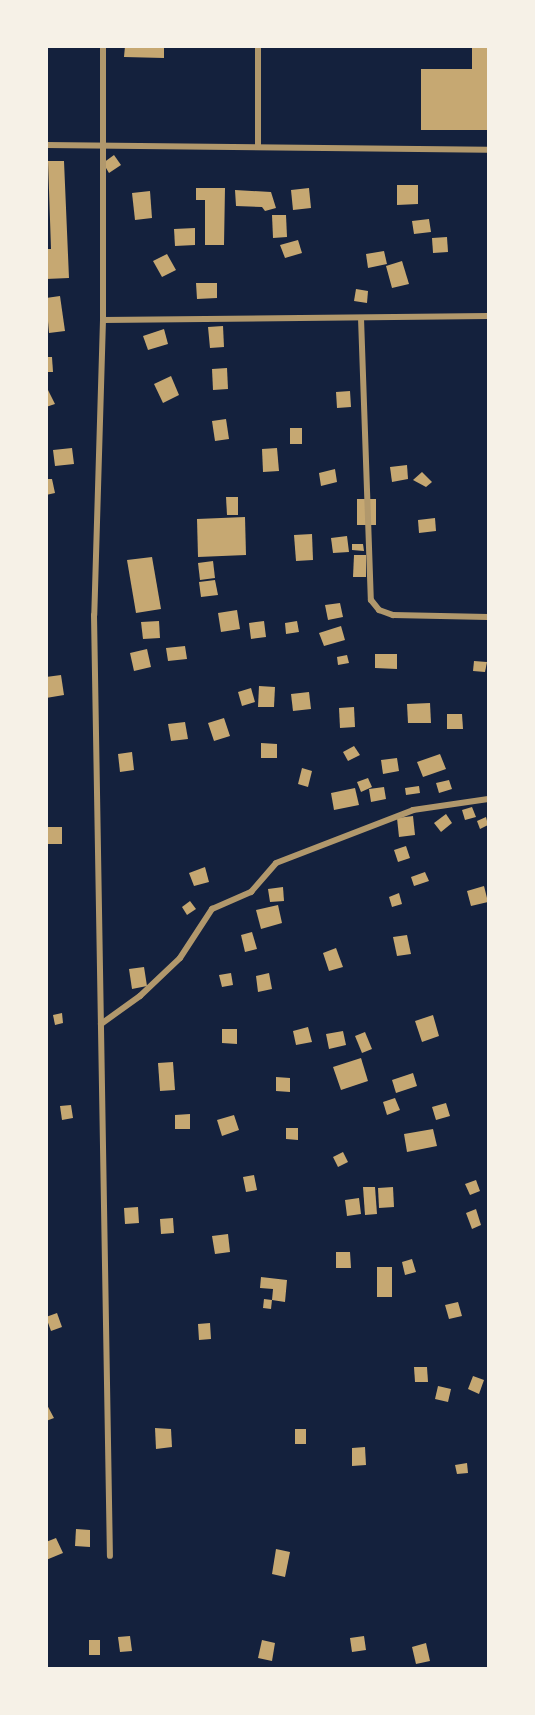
<!DOCTYPE html>
<html>
<head>
<meta charset="utf-8">
<style>
  body { margin:0 }
  #map { position:relative; width:535px; height:1715px; overflow:hidden; background:#14213d; font-family:Roboto,sans-serif }
  div>[style] { position:absolute }
  .building>* { inset:0; background:#c6a872 }
  .minor>* { height:6px; margin:-3px; padding:0 3px; transform-origin:3px; border-radius:3px; background:#b1986c }
  span { translate:-50% -50%; white-space:nowrap; text-align:center; line-height:1.15; -webkit-text-stroke:6px #f6f1e7; paint-order:stroke }
  .frame { position:absolute; inset:0; border:48px solid #f6f1e7; pointer-events:none }
</style>
</head>
<body>
<div id="map">
  <div class="building">
    <div style="clip-path:polygon(125px 46px,164px 46px,164px 58px,124px 57px)"></div>
    <div style="clip-path:polygon(472px 46px,488px 46px,488px 130px,421px 130px,421px 69px,472px 69px)"></div>
    <div style="clip-path:polygon(114px 155px,121px 165px,109px 173px,103px 163px)"></div>
    <div style="clip-path:polygon(48px 161px,64px 161px,69px 278px,46px 279px,46px 249px,51px 249px)"></div>
    <div style="clip-path:polygon(397px 185px,418px 185px,418px 204px,397px 205px)"></div>
    <div style="clip-path:polygon(196px 188px,225px 188px,224px 245px,205px 245px,205px 200px,196px 200px)"></div>
    <div style="clip-path:polygon(309px 188px,311px 208px,293px 210px,291px 190px)"></div>
    <div style="clip-path:polygon(235px 190px,271px 192px,276px 208px,265px 211px,262px 207px,236px 206px)"></div>
    <div style="clip-path:polygon(150px 191px,152px 218px,135px 220px,132px 193px)"></div>
    <div style="clip-path:polygon(272px 215px,286px 215px,287px 237px,273px 238px)"></div>
    <div style="clip-path:polygon(429px 219px,431px 232px,414px 234px,412px 221px)"></div>
    <div style="clip-path:polygon(195px 228px,195px 245px,175px 246px,174px 229px)"></div>
    <div style="clip-path:polygon(447px 237px,448px 252px,433px 253px,432px 238px)"></div>
    <div style="clip-path:polygon(298px 240px,302px 253px,285px 258px,280px 245px)"></div>
    <div style="clip-path:polygon(384px 251px,387px 264px,368px 268px,366px 254px)"></div>
    <div style="clip-path:polygon(167px 254px,176px 270px,162px 277px,153px 261px)"></div>
    <div style="clip-path:polygon(402px 261px,409px 284px,392px 288px,386px 266px)"></div>
    <div style="clip-path:polygon(196px 283px,217px 283px,217px 298px,197px 299px)"></div>
    <div style="clip-path:polygon(356px 289px,368px 291px,367px 303px,354px 301px)"></div>
    <div style="clip-path:polygon(60px 296px,65px 331px,49px 333px,46px 298px)"></div>
    <div style="clip-path:polygon(223px 326px,224px 347px,210px 348px,208px 327px)"></div>
    <div style="clip-path:polygon(164px 329px,168px 344px,148px 350px,143px 336px)"></div>
    <div style="clip-path:polygon(46px 357px,52px 357px,53px 372px,46px 372px)"></div>
    <div style="clip-path:polygon(227px 368px,228px 389px,213px 390px,212px 369px)"></div>
    <div style="clip-path:polygon(171px 376px,179px 395px,163px 403px,154px 384px)"></div>
    <div style="clip-path:polygon(46px 386px,55px 404px,46px 407px)"></div>
    <div style="clip-path:polygon(350px 391px,351px 407px,337px 408px,336px 392px)"></div>
    <div style="clip-path:polygon(226px 419px,229px 439px,215px 441px,212px 421px)"></div>
    <div style="clip-path:polygon(290px 428px,302px 428px,302px 444px,290px 444px)"></div>
    <div style="clip-path:polygon(72px 448px,74px 464px,55px 466px,53px 450px)"></div>
    <div style="clip-path:polygon(277px 448px,279px 471px,263px 472px,262px 449px)"></div>
    <div style="clip-path:polygon(407px 465px,408px 479px,392px 482px,390px 467px)"></div>
    <div style="clip-path:polygon(335px 469px,337px 482px,321px 486px,319px 473px)"></div>
    <div style="clip-path:polygon(422px 472px,432px 482px,426px 487px,413px 480px)"></div>
    <div style="clip-path:polygon(46px 479px,52px 479px,55px 493px,46px 495px)"></div>
    <div style="clip-path:polygon(226px 497px,238px 497px,238px 515px,227px 515px)"></div>
    <div style="clip-path:polygon(357px 499px,376px 499px,376px 525px,357px 525px)"></div>
    <div style="clip-path:polygon(245px 517px,246px 555px,198px 557px,197px 519px)"></div>
    <div style="clip-path:polygon(435px 518px,436px 531px,419px 533px,418px 520px)"></div>
    <div style="clip-path:polygon(312px 534px,313px 560px,296px 561px,294px 535px)"></div>
    <div style="clip-path:polygon(347px 536px,349px 552px,333px 553px,331px 538px)"></div>
    <div style="clip-path:polygon(352px 544px,363px 544px,364px 551px,352px 550px)"></div>
    <div style="clip-path:polygon(354px 555px,366px 555px,366px 577px,353px 577px)"></div>
    <div style="clip-path:polygon(152px 557px,161px 609px,136px 613px,127px 560px)"></div>
    <div style="clip-path:polygon(213px 561px,215px 578px,200px 580px,198px 563px)"></div>
    <div style="clip-path:polygon(215px 580px,218px 595px,201px 597px,199px 582px)"></div>
    <div style="clip-path:polygon(340px 603px,343px 617px,328px 620px,325px 605px)"></div>
    <div style="clip-path:polygon(237px 610px,240px 629px,221px 632px,218px 613px)"></div>
    <div style="clip-path:polygon(159px 621px,160px 638px,143px 639px,141px 622px)"></div>
    <div style="clip-path:polygon(264px 621px,266px 637px,251px 639px,249px 623px)"></div>
    <div style="clip-path:polygon(297px 621px,299px 632px,286px 634px,285px 623px)"></div>
    <div style="clip-path:polygon(341px 626px,345px 640px,324px 646px,319px 633px)"></div>
    <div style="clip-path:polygon(185px 646px,187px 659px,168px 661px,166px 648px)"></div>
    <div style="clip-path:polygon(147px 649px,151px 667px,134px 671px,130px 653px)"></div>
    <div style="clip-path:polygon(375px 654px,397px 654px,397px 669px,375px 668px)"></div>
    <div style="clip-path:polygon(347px 655px,349px 663px,338px 665px,337px 657px)"></div>
    <div style="clip-path:polygon(474px 661px,487px 662px,485px 672px,473px 671px)"></div>
    <div style="clip-path:polygon(61px 675px,64px 695px,46px 698px,46px 677px)"></div>
    <div style="clip-path:polygon(259px 686px,275px 687px,274px 707px,258px 707px)"></div>
    <div style="clip-path:polygon(251px 688px,255px 702px,242px 706px,238px 692px)"></div>
    <div style="clip-path:polygon(309px 692px,311px 709px,293px 711px,291px 694px)"></div>
    <div style="clip-path:polygon(430px 703px,431px 723px,408px 723px,407px 704px)"></div>
    <div style="clip-path:polygon(354px 707px,355px 727px,340px 728px,339px 708px)"></div>
    <div style="clip-path:polygon(447px 714px,462px 714px,463px 729px,447px 729px)"></div>
    <div style="clip-path:polygon(224px 718px,230px 736px,214px 741px,208px 723px)"></div>
    <div style="clip-path:polygon(185px 722px,188px 739px,171px 741px,168px 724px)"></div>
    <div style="clip-path:polygon(261px 743px,277px 744px,277px 758px,261px 758px)"></div>
    <div style="clip-path:polygon(354px 746px,360px 755px,348px 761px,343px 752px)"></div>
    <div style="clip-path:polygon(132px 752px,134px 770px,120px 772px,118px 754px)"></div>
    <div style="clip-path:polygon(440px 754px,446px 769px,423px 777px,417px 762px)"></div>
    <div style="clip-path:polygon(397px 758px,399px 771px,383px 774px,381px 760px)"></div>
    <div style="clip-path:polygon(302px 768px,312px 771px,308px 787px,298px 784px)"></div>
    <div style="clip-path:polygon(368px 778px,372px 787px,361px 792px,357px 782px)"></div>
    <div style="clip-path:polygon(449px 780px,452px 789px,439px 793px,436px 783px)"></div>
    <div style="clip-path:polygon(419px 786px,420px 793px,406px 795px,405px 788px)"></div>
    <div style="clip-path:polygon(384px 787px,386px 799px,371px 802px,369px 789px)"></div>
    <div style="clip-path:polygon(355px 788px,359px 805px,334px 810px,331px 793px)"></div>
    <div style="clip-path:polygon(472px 807px,476px 817px,465px 820px,462px 810px)"></div>
    <div style="clip-path:polygon(446px 814px,452px 823px,441px 832px,434px 823px)"></div>
    <div style="clip-path:polygon(413px 816px,415px 835px,399px 837px,397px 818px)"></div>
    <div style="clip-path:polygon(486px 817px,488px 825px,480px 829px,477px 821px)"></div>
    <div style="clip-path:polygon(46px 827px,62px 827px,62px 844px,46px 844px)"></div>
    <div style="clip-path:polygon(406px 846px,410px 858px,398px 862px,394px 850px)"></div>
    <div style="clip-path:polygon(205px 867px,209px 882px,194px 886px,189px 873px)"></div>
    <div style="clip-path:polygon(425px 872px,429px 881px,414px 886px,411px 877px)"></div>
    <div style="clip-path:polygon(484px 886px,488px 902px,471px 906px,467px 891px)"></div>
    <div style="clip-path:polygon(283px 887px,284px 901px,270px 902px,268px 889px)"></div>
    <div style="clip-path:polygon(399px 893px,402px 904px,392px 907px,389px 897px)"></div>
    <div style="clip-path:polygon(190px 901px,196px 909px,187px 915px,182px 907px)"></div>
    <div style="clip-path:polygon(278px 905px,282px 923px,261px 929px,256px 910px)"></div>
    <div style="clip-path:polygon(252px 932px,257px 949px,245px 952px,241px 935px)"></div>
    <div style="clip-path:polygon(407px 935px,411px 954px,397px 956px,393px 937px)"></div>
    <div style="clip-path:polygon(336px 948px,343px 967px,329px 971px,323px 953px)"></div>
    <div style="clip-path:polygon(144px 967px,147px 986px,132px 989px,129px 969px)"></div>
    <div style="clip-path:polygon(231px 973px,233px 985px,222px 987px,219px 975px)"></div>
    <div style="clip-path:polygon(269px 973px,272px 989px,258px 992px,256px 976px)"></div>
    <div style="clip-path:polygon(62px 1013px,63px 1023px,55px 1025px,53px 1015px)"></div>
    <div style="clip-path:polygon(433px 1015px,439px 1036px,422px 1042px,415px 1021px)"></div>
    <div style="clip-path:polygon(308px 1027px,312px 1042px,296px 1045px,293px 1031px)"></div>
    <div style="clip-path:polygon(222px 1029px,237px 1029px,237px 1044px,222px 1043px)"></div>
    <div style="clip-path:polygon(343px 1031px,346px 1045px,329px 1049px,326px 1034px)"></div>
    <div style="clip-path:polygon(365px 1032px,372px 1049px,362px 1053px,355px 1036px)"></div>
    <div style="clip-path:polygon(361px 1058px,368px 1081px,341px 1090px,333px 1067px)"></div>
    <div style="clip-path:polygon(173px 1062px,175px 1090px,160px 1091px,158px 1063px)"></div>
    <div style="clip-path:polygon(413px 1073px,417px 1086px,396px 1093px,392px 1080px)"></div>
    <div style="clip-path:polygon(276px 1077px,290px 1078px,290px 1092px,276px 1091px)"></div>
    <div style="clip-path:polygon(395px 1098px,400px 1110px,387px 1115px,383px 1102px)"></div>
    <div style="clip-path:polygon(446px 1103px,450px 1116px,436px 1120px,432px 1107px)"></div>
    <div style="clip-path:polygon(71px 1105px,73px 1118px,62px 1120px,60px 1106px)"></div>
    <div style="clip-path:polygon(190px 1114px,190px 1129px,175px 1129px,175px 1115px)"></div>
    <div style="clip-path:polygon(234px 1115px,239px 1130px,222px 1136px,217px 1120px)"></div>
    <div style="clip-path:polygon(286px 1128px,298px 1128px,298px 1140px,286px 1139px)"></div>
    <div style="clip-path:polygon(433px 1129px,437px 1146px,407px 1152px,404px 1134px)"></div>
    <div style="clip-path:polygon(343px 1152px,348px 1162px,338px 1167px,333px 1157px)"></div>
    <div style="clip-path:polygon(254px 1175px,257px 1190px,246px 1192px,243px 1177px)"></div>
    <div style="clip-path:polygon(476px 1180px,480px 1191px,470px 1195px,465px 1184px)"></div>
    <div style="clip-path:polygon(363px 1187px,375px 1187px,377px 1214px,365px 1215px)"></div>
    <div style="clip-path:polygon(393px 1187px,394px 1207px,379px 1208px,378px 1188px)"></div>
    <div style="clip-path:polygon(359px 1198px,361px 1214px,347px 1216px,345px 1200px)"></div>
    <div style="clip-path:polygon(138px 1207px,139px 1223px,125px 1224px,124px 1208px)"></div>
    <div style="clip-path:polygon(476px 1209px,481px 1225px,472px 1229px,466px 1213px)"></div>
    <div style="clip-path:polygon(173px 1218px,174px 1233px,161px 1234px,160px 1219px)"></div>
    <div style="clip-path:polygon(228px 1234px,230px 1252px,215px 1254px,212px 1236px)"></div>
    <div style="clip-path:polygon(336px 1252px,350px 1252px,351px 1268px,336px 1268px)"></div>
    <div style="clip-path:polygon(412px 1259px,416px 1272px,405px 1275px,402px 1262px)"></div>
    <div style="clip-path:polygon(377px 1267px,392px 1267px,392px 1297px,377px 1297px)"></div>
    <div style="clip-path:polygon(261px 1277px,287px 1280px,285px 1302px,272px 1300px,273px 1289px,260px 1288px)"></div>
    <div style="clip-path:polygon(264px 1299px,272px 1300px,271px 1309px,263px 1308px)"></div>
    <div style="clip-path:polygon(458px 1302px,462px 1316px,449px 1319px,445px 1305px)"></div>
    <div style="clip-path:polygon(57px 1313px,62px 1327px,51px 1331px,46px 1317px)"></div>
    <div style="clip-path:polygon(210px 1323px,211px 1339px,199px 1340px,198px 1324px)"></div>
    <div style="clip-path:polygon(414px 1367px,427px 1367px,428px 1382px,415px 1382px)"></div>
    <div style="clip-path:polygon(473px 1376px,484px 1380px,479px 1394px,468px 1389px)"></div>
    <div style="clip-path:polygon(438px 1386px,451px 1389px,448px 1402px,435px 1399px)"></div>
    <div style="clip-path:polygon(46px 1403px,54px 1418px,46px 1421px)"></div>
    <div style="clip-path:polygon(155px 1428px,171px 1429px,172px 1447px,156px 1449px)"></div>
    <div style="clip-path:polygon(295px 1429px,306px 1429px,306px 1444px,295px 1444px)"></div>
    <div style="clip-path:polygon(365px 1447px,366px 1465px,352px 1466px,352px 1448px)"></div>
    <div style="clip-path:polygon(467px 1463px,468px 1473px,457px 1474px,455px 1465px)"></div>
    <div style="clip-path:polygon(76px 1529px,90px 1530px,90px 1547px,75px 1546px)"></div>
    <div style="clip-path:polygon(56px 1538px,63px 1553px,46px 1560px,46px 1542px)"></div>
    <div style="clip-path:polygon(276px 1549px,290px 1552px,285px 1577px,272px 1574px)"></div>
    <div style="clip-path:polygon(130px 1636px,132px 1651px,120px 1652px,118px 1637px)"></div>
    <div style="clip-path:polygon(364px 1636px,366px 1650px,352px 1652px,350px 1638px)"></div>
    <div style="clip-path:polygon(89px 1640px,100px 1640px,100px 1655px,89px 1655px)"></div>
    <div style="clip-path:polygon(262px 1640px,275px 1643px,272px 1661px,258px 1658px)"></div>
    <div style="clip-path:polygon(426px 1643px,430px 1661px,416px 1664px,412px 1647px)"></div>
  </div>
  <div class="minor">
    <div style="left:103px;top:46px;width:274px;rotate:90deg"></div>
    <div style="left:103px;top:320px;width:295px;rotate:91.7deg"></div>
    <div style="left:94px;top:615px;width:941px;rotate:89.03deg"></div>
    <div style="left:46px;top:145px;width:442px;rotate:0.6deg"></div>
    <div style="left:258px;top:146px;width:100px;rotate:-90deg"></div>
    <div style="left:361px;top:318px;width:282px;rotate:88deg"></div>
    <div style="left:371px;top:600px;width:13px;rotate:51deg"></div>
    <div style="left:379px;top:610px;width:15px;rotate:20deg"></div>
    <div style="left:393px;top:615px;width:95px;rotate:1.2deg"></div>
    <div style="left:103px;top:320px;width:385px;rotate:-0.6deg"></div>
    <div style="left:101px;top:1024px;width:48px;rotate:-35.7deg"></div>
    <div style="left:140px;top:996px;width:55px;rotate:-43.5deg"></div>
    <div style="left:180px;top:958px;width:59px;rotate:-56.9deg"></div>
    <div style="left:212px;top:909px;width:43px;rotate:-23.6deg"></div>
    <div style="left:251px;top:892px;width:38px;rotate:-49deg"></div>
    <div style="left:276px;top:863px;width:147px;rotate:-21.1deg"></div>
    <div style="left:413px;top:810px;width:76px;rotate:-8.3deg"></div>
  </div>
  <div class="frame"></div>
</div>
</body>
</html>
